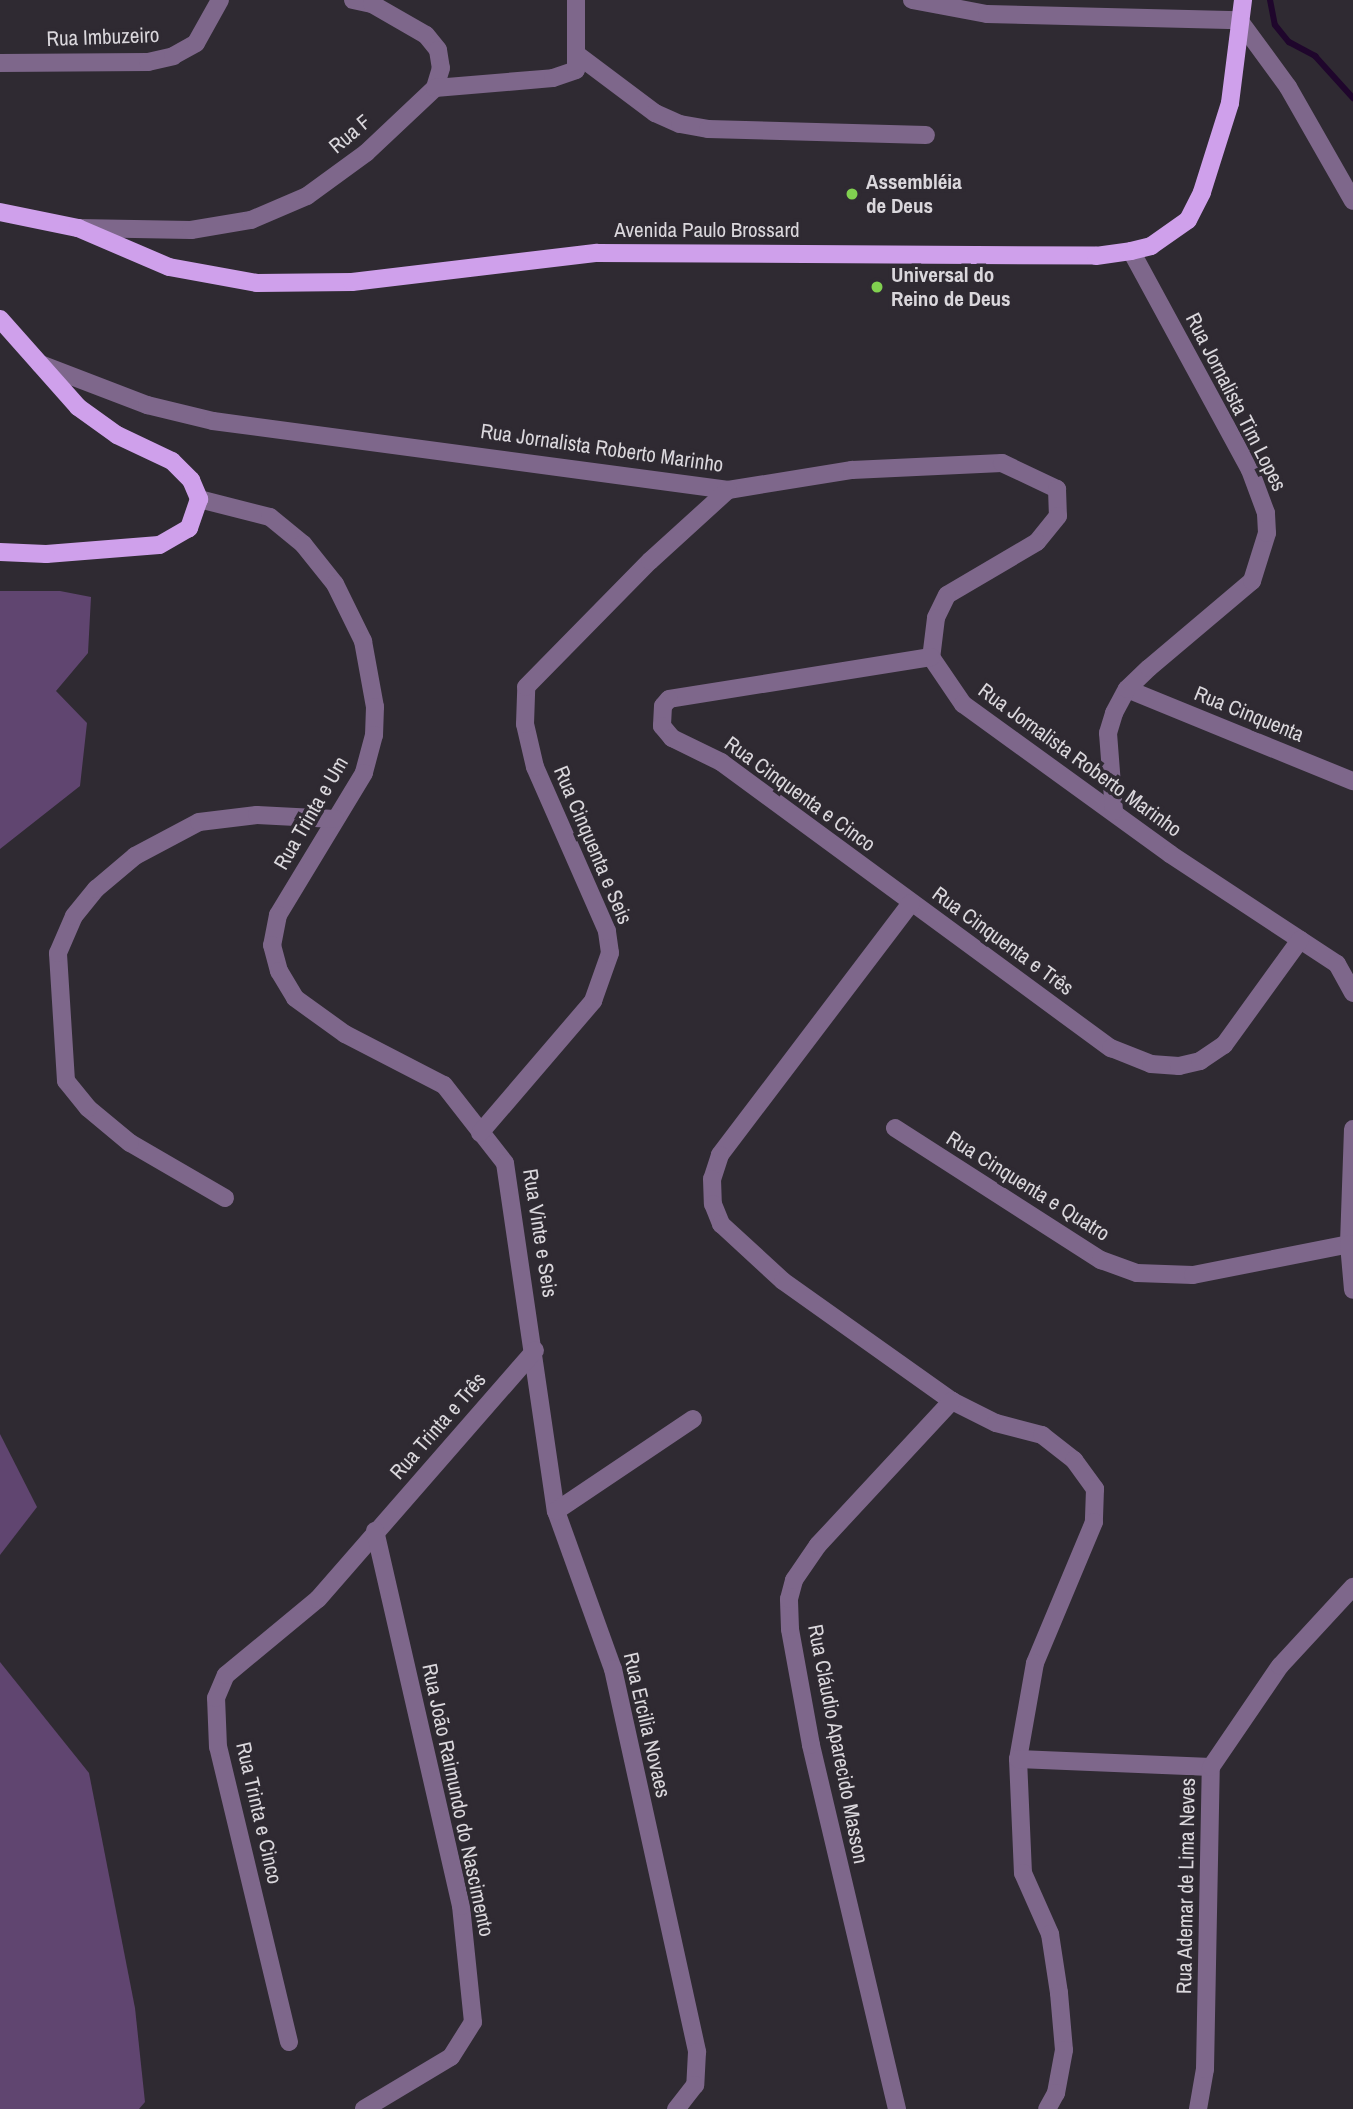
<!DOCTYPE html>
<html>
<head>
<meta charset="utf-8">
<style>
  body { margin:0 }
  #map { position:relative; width:1353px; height:2109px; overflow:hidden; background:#2f2a32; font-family:"Archivo Narrow",sans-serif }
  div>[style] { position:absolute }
  .forest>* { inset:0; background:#604570 }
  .stream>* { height:6px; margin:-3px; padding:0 3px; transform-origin:3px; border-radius:3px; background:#1f062c }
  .minor>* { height:18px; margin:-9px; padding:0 9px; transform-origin:9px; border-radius:9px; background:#7e678b }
  .major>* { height:18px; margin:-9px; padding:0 9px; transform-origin:9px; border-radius:9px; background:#cfa0eb }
  .dots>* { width:19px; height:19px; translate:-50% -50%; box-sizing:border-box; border:4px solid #2f2a32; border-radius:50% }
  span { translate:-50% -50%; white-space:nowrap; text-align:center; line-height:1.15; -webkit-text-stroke:7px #2f2a32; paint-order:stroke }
  .street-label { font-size:21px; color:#dad7dc }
  .poi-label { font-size:21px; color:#dad7dc; font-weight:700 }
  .left { translate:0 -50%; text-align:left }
</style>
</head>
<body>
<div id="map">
  <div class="forest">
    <div style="clip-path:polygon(0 591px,60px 591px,91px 597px,88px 653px,56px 691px,87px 723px,80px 786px,0 849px)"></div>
    <div style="clip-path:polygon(0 1434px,37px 1507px,0 1555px)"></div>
    <div style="clip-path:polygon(0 1662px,89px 1773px,135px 2008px,145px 2102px,139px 2109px,0 2109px)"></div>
  </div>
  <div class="stream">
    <div style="left:1270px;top:0;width:25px;rotate:79deg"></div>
    <div style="left:1275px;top:25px;width:22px;rotate:51deg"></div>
    <div style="left:1289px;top:42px;width:30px;rotate:28deg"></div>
    <div style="left:1315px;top:56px;width:57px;rotate:47.9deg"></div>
  </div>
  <div class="minor">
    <div style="left:353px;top:0;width:19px;rotate:12deg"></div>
    <div style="left:372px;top:4px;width:62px;rotate:29.9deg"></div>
    <div style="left:426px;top:35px;width:19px;rotate:51deg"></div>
    <div style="left:438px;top:50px;width:18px;rotate:81deg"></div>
    <div style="left:441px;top:68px;width:21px;rotate:107deg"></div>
    <div style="left:912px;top:0;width:76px;rotate:10.6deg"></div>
    <div style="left:987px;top:14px;width:252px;rotate:1.4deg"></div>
    <div style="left:1239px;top:20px;width:83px;rotate:53.8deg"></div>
    <div style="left:1288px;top:87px;width:131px;rotate:60.3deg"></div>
    <div style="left:579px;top:56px;width:95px;rotate:36.9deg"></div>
    <div style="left:655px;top:113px;width:27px;rotate:24deg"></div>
    <div style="left:680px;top:124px;width:28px;rotate:10deg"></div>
    <div style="left:708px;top:129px;width:218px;rotate:1.6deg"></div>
    <div style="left:0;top:63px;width:148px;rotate:-0.4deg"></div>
    <div style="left:148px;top:62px;width:26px;rotate:-13deg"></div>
    <div style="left:173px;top:56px;width:26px;rotate:-29deg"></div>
    <div style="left:196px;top:43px;width:49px;rotate:-60.8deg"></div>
    <div style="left:78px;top:228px;width:113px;rotate:1deg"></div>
    <div style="left:191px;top:230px;width:61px;rotate:-9.5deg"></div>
    <div style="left:251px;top:220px;width:61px;rotate:-23.2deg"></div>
    <div style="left:307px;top:196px;width:73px;rotate:-36.1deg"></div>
    <div style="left:366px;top:153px;width:95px;rotate:-43.3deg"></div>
    <div style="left:435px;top:88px;width:118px;rotate:-4.8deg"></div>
    <div style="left:553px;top:78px;width:24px;rotate:-19deg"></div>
    <div style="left:576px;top:70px;width:70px;rotate:-90deg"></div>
    <div style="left:40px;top:364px;width:115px;rotate:21deg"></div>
    <div style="left:147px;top:405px;width:68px;rotate:13.6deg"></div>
    <div style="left:213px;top:421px;width:520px;rotate:7.63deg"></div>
    <div style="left:728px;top:490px;width:126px;rotate:-9.2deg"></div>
    <div style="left:852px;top:470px;width:150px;rotate:-2.7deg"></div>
    <div style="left:1002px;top:463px;width:61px;rotate:25.3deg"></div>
    <div style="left:1057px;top:489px;width:27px;rotate:88deg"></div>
    <div style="left:1058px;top:516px;width:33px;rotate:129deg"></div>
    <div style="left:1037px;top:542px;width:104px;rotate:149.5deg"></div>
    <div style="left:947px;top:595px;width:25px;rotate:116deg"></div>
    <div style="left:936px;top:618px;width:39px;rotate:97deg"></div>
    <div style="left:931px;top:657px;width:57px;rotate:55.8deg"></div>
    <div style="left:963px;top:704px;width:256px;rotate:35.9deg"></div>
    <div style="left:1170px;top:854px;width:200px;rotate:33.4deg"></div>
    <div style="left:1337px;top:964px;width:33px;rotate:61deg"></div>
    <div style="left:199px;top:499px;width:73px;rotate:14.2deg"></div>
    <div style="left:270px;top:517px;width:43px;rotate:39.3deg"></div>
    <div style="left:303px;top:544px;width:51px;rotate:51.3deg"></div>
    <div style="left:335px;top:584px;width:64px;rotate:63.8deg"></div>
    <div style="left:363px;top:641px;width:67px;rotate:79.7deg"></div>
    <div style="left:375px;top:707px;width:28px;rotate:92deg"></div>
    <div style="left:374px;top:735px;width:39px;rotate:105deg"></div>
    <div style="left:364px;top:773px;width:166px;rotate:121.2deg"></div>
    <div style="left:278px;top:915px;width:31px;rotate:101deg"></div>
    <div style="left:272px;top:945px;width:27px;rotate:75deg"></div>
    <div style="left:279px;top:971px;width:31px;rotate:59deg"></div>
    <div style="left:295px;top:998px;width:62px;rotate:35.8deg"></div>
    <div style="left:345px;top:1034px;width:111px;rotate:27.3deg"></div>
    <div style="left:444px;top:1085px;width:99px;rotate:52deg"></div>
    <div style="left:505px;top:1163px;width:352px;rotate:81.7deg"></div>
    <div style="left:556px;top:1511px;width:168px;rotate:70.2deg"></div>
    <div style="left:613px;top:1669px;width:392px;rotate:77.6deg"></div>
    <div style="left:697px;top:2052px;width:33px;rotate:93deg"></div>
    <div style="left:695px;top:2085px;width:31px;rotate:128deg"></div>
    <div style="left:931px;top:657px;width:265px;rotate:170.9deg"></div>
    <div style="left:669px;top:699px;width:9px;rotate:131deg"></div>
    <div style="left:663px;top:706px;width:20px;rotate:93deg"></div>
    <div style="left:662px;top:726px;width:16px;rotate:50deg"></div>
    <div style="left:672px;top:738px;width:55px;rotate:26.1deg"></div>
    <div style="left:721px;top:762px;width:484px;rotate:36.3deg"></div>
    <div style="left:1111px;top:1048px;width:43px;rotate:21.8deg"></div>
    <div style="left:1151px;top:1064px;width:28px;rotate:4deg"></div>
    <div style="left:1179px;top:1066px;width:22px;rotate:-13deg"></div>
    <div style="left:1200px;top:1061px;width:29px;rotate:-34deg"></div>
    <div style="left:1224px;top:1045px;width:130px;rotate:-54.1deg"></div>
    <div style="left:1127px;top:689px;width:244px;rotate:22.2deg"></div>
    <div style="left:1114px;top:811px;width:78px;rotate:-94.4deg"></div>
    <div style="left:1108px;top:733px;width:21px;rotate:-73deg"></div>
    <div style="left:1114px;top:713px;width:27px;rotate:-62deg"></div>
    <div style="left:1127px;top:689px;width:30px;rotate:-44deg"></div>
    <div style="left:1149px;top:668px;width:135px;rotate:-40.2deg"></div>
    <div style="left:1252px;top:581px;width:50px;rotate:-72.6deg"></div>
    <div style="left:1267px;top:533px;width:20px;rotate:-93deg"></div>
    <div style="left:1266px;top:513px;width:46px;rotate:-110.4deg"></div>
    <div style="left:1250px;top:470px;width:249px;rotate:-118.5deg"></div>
    <div style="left:911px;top:903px;width:316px;rotate:127.2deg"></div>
    <div style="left:720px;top:1155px;width:25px;rotate:108deg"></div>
    <div style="left:712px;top:1179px;width:25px;rotate:88deg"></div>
    <div style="left:713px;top:1204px;width:22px;rotate:68deg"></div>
    <div style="left:721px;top:1224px;width:84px;rotate:42.6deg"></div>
    <div style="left:783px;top:1281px;width:207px;rotate:35.4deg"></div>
    <div style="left:952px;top:1401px;width:49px;rotate:26.6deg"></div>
    <div style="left:996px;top:1423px;width:48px;rotate:14.6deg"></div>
    <div style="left:1042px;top:1435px;width:41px;rotate:38deg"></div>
    <div style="left:1074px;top:1460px;width:36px;rotate:54deg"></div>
    <div style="left:1095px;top:1489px;width:33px;rotate:92deg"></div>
    <div style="left:1094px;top:1522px;width:153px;rotate:112.7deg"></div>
    <div style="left:1035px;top:1663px;width:97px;rotate:100deg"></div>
    <div style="left:1018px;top:1759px;width:114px;rotate:87.5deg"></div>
    <div style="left:1023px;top:1873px;width:67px;rotate:66.1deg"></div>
    <div style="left:1050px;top:1934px;width:60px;rotate:81.3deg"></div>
    <div style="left:1059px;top:1993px;width:57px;rotate:85deg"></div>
    <div style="left:1064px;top:2050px;width:44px;rotate:100.5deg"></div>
    <div style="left:1056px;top:2093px;width:18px;rotate:119deg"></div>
    <div style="left:895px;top:1128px;width:245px;rotate:32.7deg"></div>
    <div style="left:1101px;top:1260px;width:38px;rotate:20deg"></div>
    <div style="left:1137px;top:1273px;width:56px;rotate:2deg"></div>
    <div style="left:1193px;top:1275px;width:159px;rotate:-11.2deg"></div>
    <div style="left:1353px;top:1129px;width:115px;rotate:92deg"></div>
    <div style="left:1349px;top:1244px;width:46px;rotate:85deg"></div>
    <div style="left:480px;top:1133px;width:174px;rotate:-49.4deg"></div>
    <div style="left:593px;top:1001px;width:51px;rotate:-70.5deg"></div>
    <div style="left:610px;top:953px;width:22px;rotate:-98deg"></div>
    <div style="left:607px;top:931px;width:179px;rotate:-113.7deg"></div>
    <div style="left:535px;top:767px;width:44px;rotate:-103.1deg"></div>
    <div style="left:525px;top:724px;width:37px;rotate:-88deg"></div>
    <div style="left:526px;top:687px;width:177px;rotate:-45.5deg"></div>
    <div style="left:650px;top:561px;width:105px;rotate:-42.3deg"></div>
    <div style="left:225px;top:1198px;width:110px;rotate:-149.9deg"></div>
    <div style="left:130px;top:1143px;width:55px;rotate:-140.2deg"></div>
    <div style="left:88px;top:1108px;width:35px;rotate:-129deg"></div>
    <div style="left:66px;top:1081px;width:128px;rotate:-93.6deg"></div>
    <div style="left:58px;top:953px;width:40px;rotate:-66.6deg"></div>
    <div style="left:74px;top:916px;width:35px;rotate:-51deg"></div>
    <div style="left:96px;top:889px;width:51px;rotate:-40.2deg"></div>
    <div style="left:135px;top:856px;width:72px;rotate:-28deg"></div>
    <div style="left:199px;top:822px;width:58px;rotate:-6.9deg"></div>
    <div style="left:257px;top:815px;width:78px;rotate:2.9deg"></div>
    <div style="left:556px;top:1511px;width:165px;rotate:-33.9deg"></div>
    <div style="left:1018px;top:1759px;width:193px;rotate:2.4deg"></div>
    <div style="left:289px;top:2042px;width:303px;rotate:-103.5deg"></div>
    <div style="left:218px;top:1747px;width:49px;rotate:-92.3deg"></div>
    <div style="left:216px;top:1698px;width:25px;rotate:-67deg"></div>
    <div style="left:226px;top:1675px;width:119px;rotate:-39.6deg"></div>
    <div style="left:318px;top:1599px;width:330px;rotate:-48.9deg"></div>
    <div style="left:364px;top:2109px;width:101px;rotate:-30.9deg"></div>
    <div style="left:451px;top:2057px;width:41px;rotate:-57.8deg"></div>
    <div style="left:473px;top:2022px;width:117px;rotate:-95.9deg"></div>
    <div style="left:461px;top:1906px;width:385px;rotate:-102.9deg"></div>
    <div style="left:897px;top:2109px;width:374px;rotate:-103.3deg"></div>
    <div style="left:811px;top:1745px;width:118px;rotate:-100.3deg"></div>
    <div style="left:790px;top:1629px;width:30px;rotate:-92deg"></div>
    <div style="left:789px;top:1599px;width:20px;rotate:-75deg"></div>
    <div style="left:794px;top:1580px;width:42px;rotate:-55.6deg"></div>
    <div style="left:818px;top:1545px;width:197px;rotate:-47.1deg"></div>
    <div style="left:1198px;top:2109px;width:41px;rotate:-80.1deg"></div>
    <div style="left:1205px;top:2069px;width:302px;rotate:-88.9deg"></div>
    <div style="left:1211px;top:1767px;width:122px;rotate:-55.7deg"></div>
    <div style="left:1280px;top:1666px;width:108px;rotate:-47.3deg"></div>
  </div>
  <div class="major">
    <div style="left:0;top:212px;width:80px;rotate:11.6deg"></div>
    <div style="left:78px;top:228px;width:99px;rotate:23.2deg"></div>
    <div style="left:169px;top:267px;width:89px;rotate:10.3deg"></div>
    <div style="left:257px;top:283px;width:95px;rotate:-0.6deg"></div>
    <div style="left:352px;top:282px;width:247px;rotate:-6.8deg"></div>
    <div style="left:597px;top:253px;width:499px;rotate:0.3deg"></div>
    <div style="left:1096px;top:256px;width:35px;rotate:-8deg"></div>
    <div style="left:1131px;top:251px;width:21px;rotate:-14deg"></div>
    <div style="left:1151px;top:246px;width:45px;rotate:-35.1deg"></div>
    <div style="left:1188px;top:220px;width:31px;rotate:-63deg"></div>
    <div style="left:1202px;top:192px;width:93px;rotate:-72.5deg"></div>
    <div style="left:1230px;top:103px;width:104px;rotate:-82.8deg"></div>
    <div style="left:0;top:319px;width:118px;rotate:48.4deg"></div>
    <div style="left:78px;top:407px;width:48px;rotate:35.7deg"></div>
    <div style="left:117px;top:435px;width:61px;rotate:25.3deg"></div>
    <div style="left:172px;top:461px;width:27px;rotate:45deg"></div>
    <div style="left:191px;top:480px;width:21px;rotate:67deg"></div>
    <div style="left:199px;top:499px;width:31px;rotate:109deg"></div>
    <div style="left:189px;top:528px;width:34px;rotate:150deg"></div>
    <div style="left:159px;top:545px;width:113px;rotate:175.4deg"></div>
    <div style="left:46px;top:554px;width:46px;rotate:-177.5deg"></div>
  </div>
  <div class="dots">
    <div style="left:852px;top:194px;background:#81d050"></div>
    <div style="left:877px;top:287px;background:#81d050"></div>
  </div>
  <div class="street-label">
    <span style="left:103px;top:37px;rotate:-2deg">Rua Imbuzeiro</span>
    <span style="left:350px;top:134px;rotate:-40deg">Rua F</span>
    <span style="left:707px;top:230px">Avenida Paulo Brossard</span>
    <span style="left:1236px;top:402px;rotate:63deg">Rua Jornalista Tim Lopes</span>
    <span style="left:602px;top:448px;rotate:8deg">Rua Jornalista Roberto Marinho</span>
    <span style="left:1249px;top:714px;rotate:22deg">Rua Cinquenta</span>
    <span style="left:1080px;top:760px;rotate:36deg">Rua Jornalista Roberto Marinho</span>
    <span style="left:800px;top:794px;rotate:36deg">Rua Cinquenta e Cinco</span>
    <span style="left:311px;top:813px;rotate:-60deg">Rua Trinta e Um</span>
    <span style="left:593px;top:845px;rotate:67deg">Rua Cinquenta e Seis</span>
    <span style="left:1003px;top:941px;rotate:36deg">Rua Cinquenta e Três</span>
    <span style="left:1028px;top:1186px;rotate:32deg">Rua Cinquenta e Quatro</span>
    <span style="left:540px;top:1233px;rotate:81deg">Rua Vinte e Seis</span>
    <span style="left:438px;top:1426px;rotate:-49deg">Rua Trinta e Três</span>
    <span style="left:647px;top:1725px;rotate:77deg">Rua Ercilia Novaes</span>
    <span style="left:838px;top:1744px;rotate:79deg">Rua Cláudio Aparecido Masson</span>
    <span style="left:458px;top:1800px;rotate:78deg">Rua João Raimundo do Nascimento</span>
    <span style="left:259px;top:1813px;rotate:77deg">Rua Trinta e Cinco</span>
    <span style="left:1186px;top:1886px;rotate:-89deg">Rua Ademar de Lima Neves</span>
  </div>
  <div class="poi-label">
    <span class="left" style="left:866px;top:194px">Assembléia<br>de Deus</span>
    <span class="left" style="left:891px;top:287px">Universal do<br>Reino de Deus</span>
  </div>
</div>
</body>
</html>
